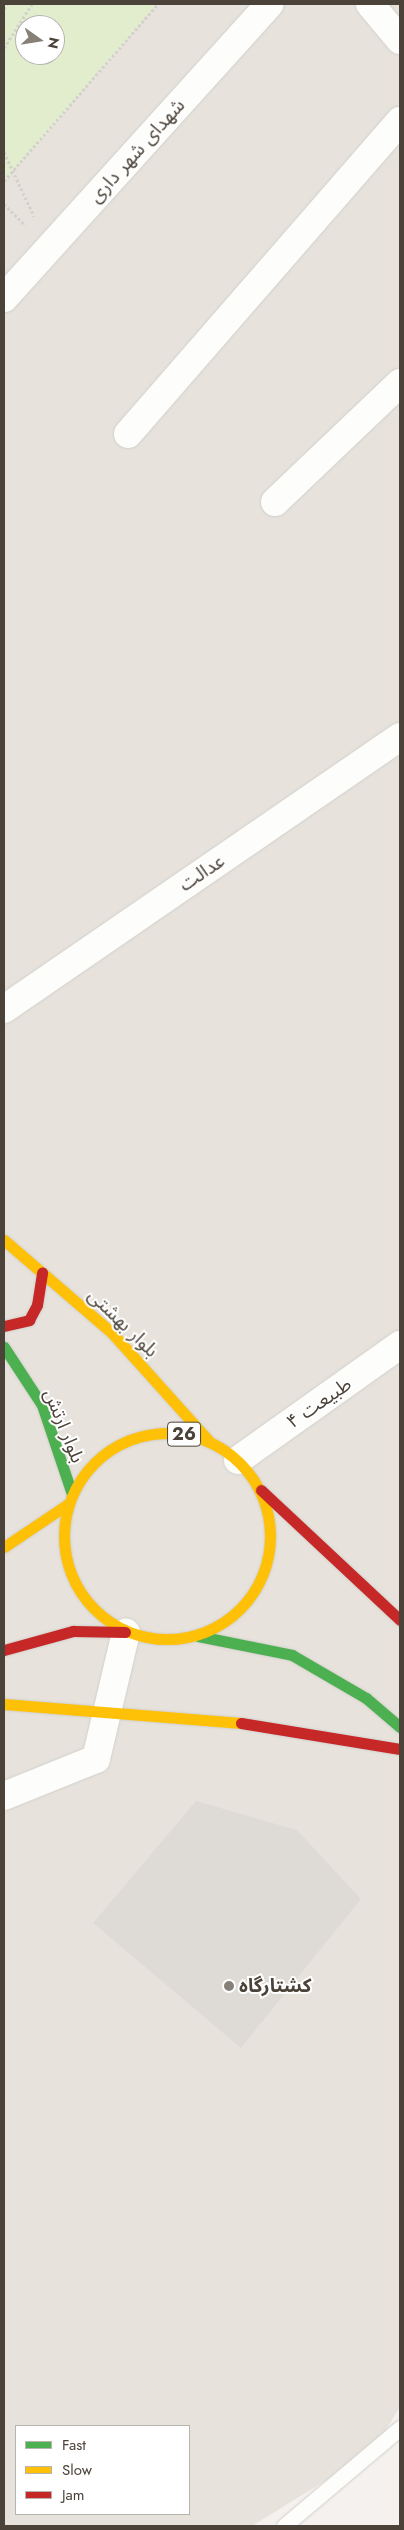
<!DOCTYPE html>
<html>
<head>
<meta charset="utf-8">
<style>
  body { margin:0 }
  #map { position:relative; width:404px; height:2530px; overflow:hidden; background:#f4f1ee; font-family:Jost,"Noto Sans Arabic",sans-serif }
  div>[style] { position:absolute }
  .residential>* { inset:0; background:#e7e3dc }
  .green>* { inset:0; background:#e2edce }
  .building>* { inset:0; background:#dedad6 }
  .path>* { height:3px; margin-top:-1.5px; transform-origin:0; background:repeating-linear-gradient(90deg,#d3d1cc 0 2.5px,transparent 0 5px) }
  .roads { filter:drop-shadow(0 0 1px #d2cfcb) drop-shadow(0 0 1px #d2cfcb) }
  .lane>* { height:15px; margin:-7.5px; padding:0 7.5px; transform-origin:7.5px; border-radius:7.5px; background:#fdfdfc }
  .street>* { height:28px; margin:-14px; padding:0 14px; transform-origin:14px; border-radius:14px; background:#fdfdfc }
  .fast>* { height:11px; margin:-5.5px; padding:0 5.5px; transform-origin:5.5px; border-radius:5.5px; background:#4caf50 }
  .slow>* { height:11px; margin:-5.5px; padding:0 5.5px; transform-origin:5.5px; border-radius:5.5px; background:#ffc107 }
  .slow>.ring { margin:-5.5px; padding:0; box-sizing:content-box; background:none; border:11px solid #ffc107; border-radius:50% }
  .jam>* { height:11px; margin:-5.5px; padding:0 5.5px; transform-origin:5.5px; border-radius:5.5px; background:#c62828 }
  .dots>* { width:14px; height:14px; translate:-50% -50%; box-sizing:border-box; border:2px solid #fff; border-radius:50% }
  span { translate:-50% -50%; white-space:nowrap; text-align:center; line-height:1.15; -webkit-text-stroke:4px #fff; paint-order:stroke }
  .shield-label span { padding:1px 4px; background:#fff; border:1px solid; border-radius:4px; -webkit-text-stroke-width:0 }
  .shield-label { font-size:18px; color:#4b4339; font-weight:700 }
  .street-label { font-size:19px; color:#4b4339 }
  .poi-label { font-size:19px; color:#4b4339; font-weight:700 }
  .left { translate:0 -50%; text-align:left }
  .frame { position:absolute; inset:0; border:5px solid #4b4339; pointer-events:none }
  .legend { position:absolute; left:15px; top:2425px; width:175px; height:90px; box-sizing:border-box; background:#fff; border:1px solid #b7b4b0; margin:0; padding:6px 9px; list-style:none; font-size:15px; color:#4b4339 }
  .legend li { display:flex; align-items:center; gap:10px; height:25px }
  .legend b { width:25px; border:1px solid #b7b4b0 }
  .north { position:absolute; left:15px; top:15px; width:50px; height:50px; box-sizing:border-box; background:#fff; border:1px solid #b7b4b0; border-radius:50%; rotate:103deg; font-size:14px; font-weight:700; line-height:20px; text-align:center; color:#4b4339 }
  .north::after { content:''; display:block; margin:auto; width:18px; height:22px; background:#868078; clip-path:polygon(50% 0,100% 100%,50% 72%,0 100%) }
</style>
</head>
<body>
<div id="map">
  <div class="residential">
    <div style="clip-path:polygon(evenodd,4px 4px,400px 4px,400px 2407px,372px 2452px,252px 2526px,4px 2526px,4px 4px,25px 25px,55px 25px,55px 55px,25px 55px,25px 25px,4px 4px,16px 2426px,189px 2426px,189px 2514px,16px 2514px,16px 2426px)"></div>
  </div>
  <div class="green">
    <div style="clip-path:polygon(evenodd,4px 4px,157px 4px,4px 183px,4px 4px,25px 25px,55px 25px,55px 55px,25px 55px,25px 25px)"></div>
  </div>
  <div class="building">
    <div style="clip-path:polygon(196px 1801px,297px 1830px,361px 1899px,241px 2048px,93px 1923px)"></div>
  </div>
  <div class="path">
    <div style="left:4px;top:9px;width:6px;rotate:-59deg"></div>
    <div style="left:4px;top:48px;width:52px;rotate:-57.5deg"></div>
    <div style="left:4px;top:152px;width:71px;rotate:64.9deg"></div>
    <div style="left:4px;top:181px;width:235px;rotate:-49deg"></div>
    <div style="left:4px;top:204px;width:30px;rotate:45deg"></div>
  </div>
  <div class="roads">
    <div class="lane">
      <div style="left:284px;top:2526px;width:152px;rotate:-40.2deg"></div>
    </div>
    <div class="street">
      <div style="left:370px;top:4px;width:47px;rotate:50.2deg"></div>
      <div style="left:4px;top:298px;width:396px;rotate:-47.9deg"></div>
      <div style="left:128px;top:434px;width:415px;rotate:-49deg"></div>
      <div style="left:275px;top:502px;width:173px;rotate:-43.6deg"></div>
      <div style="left:4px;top:1009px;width:480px;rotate:-34.5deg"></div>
      <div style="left:238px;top:1460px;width:199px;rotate:-35.4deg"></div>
      <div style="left:4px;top:1796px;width:99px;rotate:-21.9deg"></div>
      <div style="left:96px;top:1759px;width:130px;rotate:-76.7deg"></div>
    </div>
    <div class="fast">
      <div style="left:4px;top:1347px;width:69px;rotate:56.8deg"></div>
      <div style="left:42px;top:1405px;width:94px;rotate:71.4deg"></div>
      <div style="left:198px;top:1636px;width:96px;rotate:11.4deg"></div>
      <div style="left:292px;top:1655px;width:86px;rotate:30.2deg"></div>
      <div style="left:366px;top:1698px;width:45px;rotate:40.5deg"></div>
    </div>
    <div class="slow">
      <div style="left:4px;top:1240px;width:143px;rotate:40.7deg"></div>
      <div style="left:112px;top:1333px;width:144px;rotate:48.1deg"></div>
      <div class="ring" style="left:64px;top:1433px;width:195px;height:195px"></div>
      <div style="left:4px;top:1547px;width:77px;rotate:-33.9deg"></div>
      <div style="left:4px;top:1704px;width:238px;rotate:4.6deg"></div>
    </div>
    <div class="jam">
      <div style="left:4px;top:1326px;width:26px;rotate:-13deg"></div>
      <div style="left:29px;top:1320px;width:17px;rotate:-62deg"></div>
      <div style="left:37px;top:1305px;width:33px;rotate:-81deg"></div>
      <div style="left:261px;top:1490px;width:190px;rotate:43.1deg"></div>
      <div style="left:4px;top:1650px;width:72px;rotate:-15.4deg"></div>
      <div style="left:73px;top:1631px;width:52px;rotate:1.1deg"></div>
      <div style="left:241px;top:1723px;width:161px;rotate:9.3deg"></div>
    </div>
  </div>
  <div class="dots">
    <div style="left:229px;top:1986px;background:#868078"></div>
  </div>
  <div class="shield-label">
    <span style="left:184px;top:1434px">26</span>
  </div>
  <div class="street-label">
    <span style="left:137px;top:151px;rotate:-48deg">شهدای شهر داری</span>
    <span style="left:202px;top:873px;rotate:-34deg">عدالت</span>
    <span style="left:123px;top:1323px;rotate:44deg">بلوار بهشتی</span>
    <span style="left:319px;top:1403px;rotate:-35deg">طبیعت ۴</span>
    <span style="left:64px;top:1426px;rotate:68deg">بلوار ارتش</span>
  </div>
  <div class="poi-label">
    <span class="left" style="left:239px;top:1986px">کشتارگاه</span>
  </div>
  <div class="frame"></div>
  <ul class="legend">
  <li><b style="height:6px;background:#4caf50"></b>Fast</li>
  <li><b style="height:6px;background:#ffc107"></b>Slow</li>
  <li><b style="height:6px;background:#c62828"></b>Jam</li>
  </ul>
  <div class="north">N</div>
</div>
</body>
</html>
